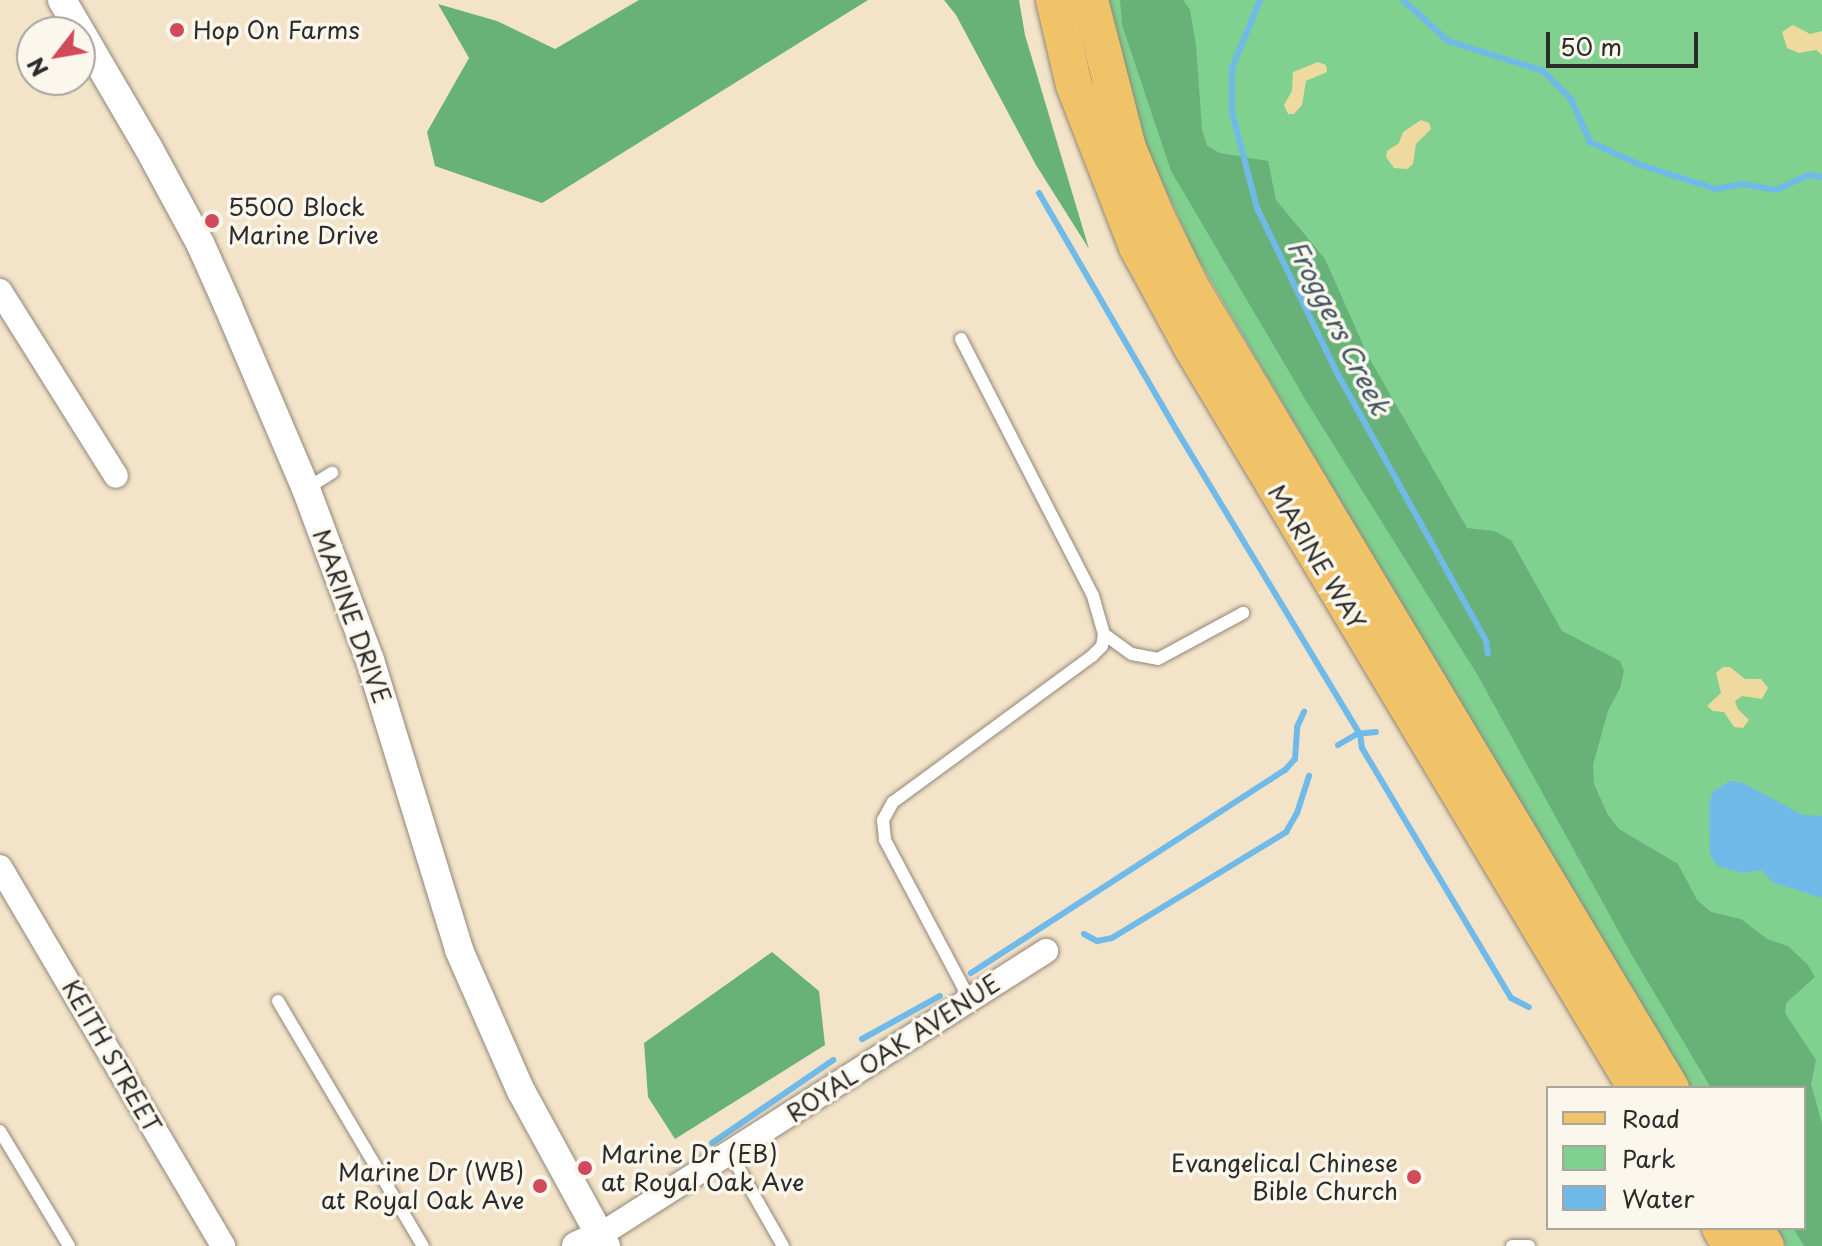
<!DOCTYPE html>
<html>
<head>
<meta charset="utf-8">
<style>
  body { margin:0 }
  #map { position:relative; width:1822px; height:1246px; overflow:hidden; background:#f3e3c8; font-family:"Playpen Sans",sans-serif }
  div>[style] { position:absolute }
  .green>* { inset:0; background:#80d090 }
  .forest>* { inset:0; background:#68b27a }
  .sand>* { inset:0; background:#eeda9e }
  .water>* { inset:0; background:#70bae9 }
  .stream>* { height:6px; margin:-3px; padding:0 3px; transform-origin:3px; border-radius:3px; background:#70bae9 }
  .roads { filter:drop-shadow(0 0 2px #8f877a) drop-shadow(0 0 2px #8f877a) }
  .service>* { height:12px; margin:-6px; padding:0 6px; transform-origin:6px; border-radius:6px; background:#fff }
  .minor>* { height:24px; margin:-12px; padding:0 12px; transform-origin:12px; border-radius:12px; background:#fff }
  .tertiary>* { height:28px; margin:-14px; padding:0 14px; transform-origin:14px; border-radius:14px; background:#fff }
  .primary>* { height:36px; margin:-18px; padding:0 18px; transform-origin:18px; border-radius:18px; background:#f0c369 }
  .dots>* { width:22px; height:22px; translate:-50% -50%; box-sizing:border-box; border:4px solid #fbf7ec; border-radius:50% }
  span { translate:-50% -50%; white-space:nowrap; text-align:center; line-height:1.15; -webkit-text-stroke:7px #fbf7ec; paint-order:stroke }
  .poi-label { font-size:24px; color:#2b2b2b }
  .left { translate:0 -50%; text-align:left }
  .right { translate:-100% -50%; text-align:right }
  .street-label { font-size:24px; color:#2b2b2b }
  .water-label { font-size:26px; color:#405664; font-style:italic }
  .legend { position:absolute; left:1546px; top:1086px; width:260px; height:144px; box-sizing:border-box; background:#fbf7ec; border:2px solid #a8a59f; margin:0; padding:10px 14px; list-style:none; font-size:24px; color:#2b2b2b }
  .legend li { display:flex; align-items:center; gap:16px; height:40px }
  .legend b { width:40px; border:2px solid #a8a59f }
  .north { position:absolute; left:16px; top:16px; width:80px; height:80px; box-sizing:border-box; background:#fbf7ec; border:2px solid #a8a59f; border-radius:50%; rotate:239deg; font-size:22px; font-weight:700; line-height:32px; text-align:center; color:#2b2b2b }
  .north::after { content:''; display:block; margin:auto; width:28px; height:36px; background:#d1495b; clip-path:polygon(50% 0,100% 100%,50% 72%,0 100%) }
  .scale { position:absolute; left:1546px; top:32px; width:152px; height:36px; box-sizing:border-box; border:4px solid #2b2b2b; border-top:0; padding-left:10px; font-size:24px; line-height:28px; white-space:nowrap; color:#2b2b2b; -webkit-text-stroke:6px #fbf7ec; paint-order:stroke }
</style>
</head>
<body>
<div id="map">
  <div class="green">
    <div style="clip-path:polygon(1107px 0,1822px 0,1822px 1246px,1786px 1246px,1775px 1228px,1804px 1228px,1804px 1088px,1690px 1088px,1482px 743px,1197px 257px,1148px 152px,1127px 90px)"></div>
  </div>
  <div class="forest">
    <div style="clip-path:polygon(639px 0,868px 0,542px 203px,435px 166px,427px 132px,469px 58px,438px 4px,497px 21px,555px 49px)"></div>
    <div style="clip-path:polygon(944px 0,1019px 0,1025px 35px,1089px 249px,1036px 165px,956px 15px)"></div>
    <div style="clip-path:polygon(1120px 0,1183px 0,1190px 10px,1196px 45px,1202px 129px,1207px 146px,1220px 153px,1268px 161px,1276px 200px,1325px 259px,1368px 356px,1467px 528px,1494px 531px,1511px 540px,1562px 631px,1620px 661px,1624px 671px,1620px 688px,1608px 711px,1593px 765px,1594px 784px,1608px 815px,1619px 829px,1678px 864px,1697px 900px,1711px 912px,1741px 919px,1767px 939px,1788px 946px,1808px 965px,1815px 977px,1786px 1003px,1785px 1013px,1816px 1060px,1811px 1084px,1822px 1124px,1822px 1246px,1804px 1246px,1793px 1228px,1804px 1228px,1804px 1088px,1711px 1088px,1630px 952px,1477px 674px,1308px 404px,1171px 171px,1122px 25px)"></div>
    <div style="clip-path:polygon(772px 952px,819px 991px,825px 1045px,675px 1139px,648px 1097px,644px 1043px)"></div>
  </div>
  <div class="sand">
    <div style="clip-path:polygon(1793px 25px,1810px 34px,1822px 31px,1822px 55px,1816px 50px,1799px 53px,1787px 48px,1782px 32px)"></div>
    <div style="clip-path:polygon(1318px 62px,1326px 65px,1327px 72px,1306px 81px,1302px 105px,1294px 114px,1288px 114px,1284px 105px,1292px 91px,1293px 72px)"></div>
    <div style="clip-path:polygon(1421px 120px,1429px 123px,1431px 129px,1416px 144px,1413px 164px,1407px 169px,1394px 168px,1386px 157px,1387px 151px,1399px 143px,1403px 132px)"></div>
    <div style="clip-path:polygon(1723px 667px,1730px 667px,1745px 679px,1761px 679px,1768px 688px,1762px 699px,1742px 696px,1735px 701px,1738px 709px,1749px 720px,1743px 728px,1734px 727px,1724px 712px,1713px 711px,1707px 706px,1721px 693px,1716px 673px)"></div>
  </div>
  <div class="water">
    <div style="clip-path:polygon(1730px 781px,1743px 783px,1803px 815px,1822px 816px,1822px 898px,1772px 882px,1762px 870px,1743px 873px,1717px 866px,1710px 854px,1709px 805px,1713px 791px)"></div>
  </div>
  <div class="stream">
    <div style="left:1260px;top:0;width:74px;rotate:112.4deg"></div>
    <div style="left:1232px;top:68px;width:44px;rotate:90deg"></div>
    <div style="left:1232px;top:112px;width:99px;rotate:75.4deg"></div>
    <div style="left:1257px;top:208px;width:183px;rotate:64.1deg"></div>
    <div style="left:1337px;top:373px;width:307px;rotate:60.9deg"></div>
    <div style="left:1486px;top:641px;width:13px;rotate:81deg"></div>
    <div style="left:1403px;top:0;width:61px;rotate:42.3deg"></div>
    <div style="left:1448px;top:41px;width:100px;rotate:17.5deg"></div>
    <div style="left:1543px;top:71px;width:40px;rotate:45deg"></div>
    <div style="left:1571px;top:99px;width:47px;rotate:66.2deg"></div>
    <div style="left:1590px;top:142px;width:53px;rotate:24.6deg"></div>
    <div style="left:1638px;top:164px;width:82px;rotate:17.8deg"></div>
    <div style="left:1716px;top:189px;width:26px;rotate:-11deg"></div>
    <div style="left:1742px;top:184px;width:35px;rotate:10deg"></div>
    <div style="left:1776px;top:190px;width:35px;rotate:-25deg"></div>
    <div style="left:1808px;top:175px;width:14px;rotate:8deg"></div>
    <div style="left:1039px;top:193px;width:275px;rotate:59.9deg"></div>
    <div style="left:1177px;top:431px;width:354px;rotate:58.9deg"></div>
    <div style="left:1360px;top:734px;width:14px;rotate:82deg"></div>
    <div style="left:1362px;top:748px;width:291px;rotate:59.2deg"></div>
    <div style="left:1511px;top:998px;width:20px;rotate:27deg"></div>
    <div style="left:1338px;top:745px;width:22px;rotate:-30deg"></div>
    <div style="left:1357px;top:734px;width:19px;rotate:-6deg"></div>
    <div style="left:1084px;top:934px;width:15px;rotate:28deg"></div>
    <div style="left:1097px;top:941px;width:15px;rotate:-11deg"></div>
    <div style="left:1112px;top:938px;width:204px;rotate:-31.3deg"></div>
    <div style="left:1286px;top:832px;width:22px;rotate:-60deg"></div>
    <div style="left:1297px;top:813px;width:39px;rotate:-72deg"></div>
    <div style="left:971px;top:973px;width:374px;rotate:-32.9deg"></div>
    <div style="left:1285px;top:770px;width:15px;rotate:-48deg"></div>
    <div style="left:1295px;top:759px;width:32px;rotate:-86deg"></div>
    <div style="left:1297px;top:727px;width:17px;rotate:-65deg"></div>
    <div style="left:862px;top:1039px;width:89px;rotate:-28.9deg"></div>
    <div style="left:712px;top:1143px;width:147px;rotate:-34.4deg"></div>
  </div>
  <div class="roads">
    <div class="service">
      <div style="left:961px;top:339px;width:289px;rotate:62.8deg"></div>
      <div style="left:1093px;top:596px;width:40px;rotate:74deg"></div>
      <div style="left:1104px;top:634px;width:12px;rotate:99deg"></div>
      <div style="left:1102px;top:646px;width:14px;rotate:135deg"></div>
      <div style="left:1092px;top:656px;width:247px;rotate:143.7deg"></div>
      <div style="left:893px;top:802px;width:21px;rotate:119deg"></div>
      <div style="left:883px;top:820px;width:20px;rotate:84deg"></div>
      <div style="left:885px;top:840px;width:179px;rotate:62deg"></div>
      <div style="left:306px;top:489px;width:31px;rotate:-32deg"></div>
      <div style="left:1104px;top:634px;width:34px;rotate:36deg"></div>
      <div style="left:1132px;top:654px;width:26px;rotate:11deg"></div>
      <div style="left:1158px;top:659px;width:97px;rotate:-28.4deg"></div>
      <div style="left:278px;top:1001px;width:285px;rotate:59.4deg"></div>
      <div style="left:0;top:1131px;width:134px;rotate:59deg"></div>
      <div style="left:730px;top:1153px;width:107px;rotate:60.3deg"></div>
      <div style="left:1512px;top:1246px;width:17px"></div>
    </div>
    <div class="minor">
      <div style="left:0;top:291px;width:218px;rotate:57.9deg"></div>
      <div style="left:0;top:867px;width:440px;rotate:59.5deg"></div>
      <div style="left:600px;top:1235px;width:529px;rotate:-32.49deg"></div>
    </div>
    <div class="tertiary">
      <div style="left:62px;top:0;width:170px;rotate:59.7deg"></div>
      <div style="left:148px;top:147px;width:109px;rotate:61.6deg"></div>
      <div style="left:200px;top:243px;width:69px;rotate:66deg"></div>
      <div style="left:228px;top:306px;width:199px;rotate:66.9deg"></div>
      <div style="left:306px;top:489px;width:183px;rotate:69.5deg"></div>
      <div style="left:370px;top:660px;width:303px;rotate:72.9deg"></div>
      <div style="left:459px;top:950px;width:154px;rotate:66.3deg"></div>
      <div style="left:521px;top:1091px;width:177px;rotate:61.3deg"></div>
      <div style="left:576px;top:1246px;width:26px;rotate:-25deg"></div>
    </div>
    <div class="primary">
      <div style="left:1054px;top:0;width:87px;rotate:76.8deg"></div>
      <div style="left:1074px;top:85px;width:174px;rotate:68.7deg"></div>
      <div style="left:1137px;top:247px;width:115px;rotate:61.4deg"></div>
      <div style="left:1192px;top:348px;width:863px;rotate:59.04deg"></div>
      <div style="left:1090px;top:0;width:153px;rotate:75.6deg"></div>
      <div style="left:1128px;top:148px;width:78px;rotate:67.4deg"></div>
      <div style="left:1158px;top:220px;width:75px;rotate:63.8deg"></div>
      <div style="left:1191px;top:287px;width:934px;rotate:59.07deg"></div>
      <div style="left:1720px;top:1228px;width:21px;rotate:59deg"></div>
      <div style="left:1755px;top:1228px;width:21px;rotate:59deg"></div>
    </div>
  </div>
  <div class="dots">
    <div style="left:177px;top:30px;background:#d1495b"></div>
    <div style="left:212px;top:221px;background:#d1495b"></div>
    <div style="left:585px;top:1168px;background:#d1495b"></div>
    <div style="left:1414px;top:1177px;background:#d1495b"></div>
    <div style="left:540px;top:1186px;background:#d1495b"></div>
  </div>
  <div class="poi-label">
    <span class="left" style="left:193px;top:30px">Hop On Farms</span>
    <span class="left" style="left:228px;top:221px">5500 Block<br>Marine Drive</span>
    <span class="left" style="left:601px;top:1168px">Marine Dr (EB)<br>at Royal Oak Ave</span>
    <span class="right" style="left:1398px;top:1177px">Evangelical Chinese<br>Bible Church</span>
    <span class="right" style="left:524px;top:1186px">Marine Dr (WB)<br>at Royal Oak Ave</span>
  </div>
  <div class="street-label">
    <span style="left:1317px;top:557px;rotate:59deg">MARINE WAY</span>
    <span style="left:352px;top:616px;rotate:70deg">MARINE DRIVE</span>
    <span style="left:893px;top:1048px;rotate:-33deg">ROYAL OAK AVENUE</span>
    <span style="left:112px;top:1056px;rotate:60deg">KEITH STREET</span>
  </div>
  <div class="water-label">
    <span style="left:1339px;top:327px;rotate:63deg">Froggers Creek</span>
  </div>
  <ul class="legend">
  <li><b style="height:10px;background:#f0c369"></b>Road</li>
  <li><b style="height:22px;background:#80d090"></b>Park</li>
  <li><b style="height:22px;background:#70bae9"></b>Water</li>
  </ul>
  <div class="north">N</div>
  <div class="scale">50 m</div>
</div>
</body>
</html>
